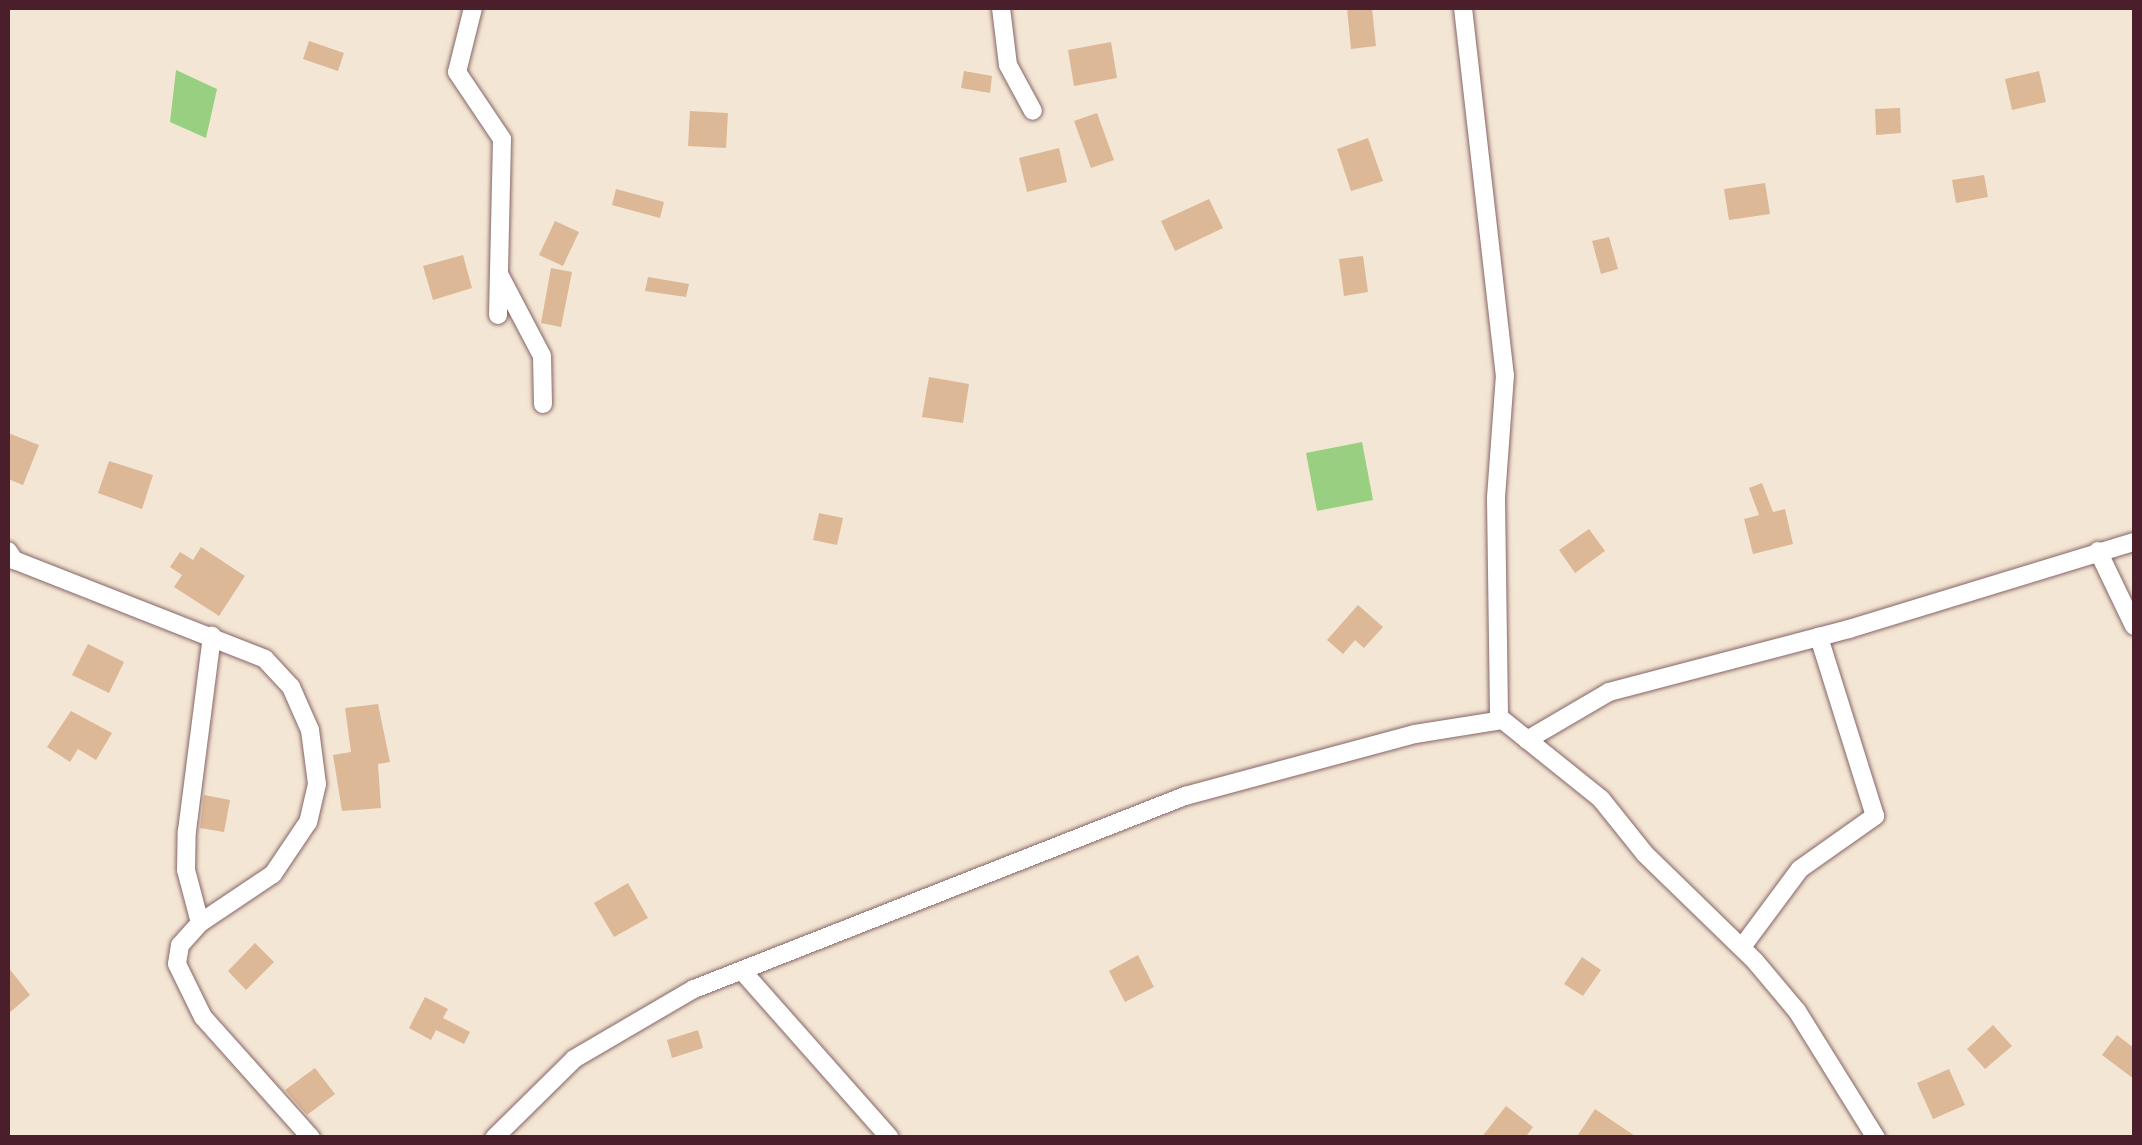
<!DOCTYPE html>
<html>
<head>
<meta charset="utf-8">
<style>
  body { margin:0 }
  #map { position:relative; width:2142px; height:1145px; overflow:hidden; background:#f4e6d4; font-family:"Comic Neue",sans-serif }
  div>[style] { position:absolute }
  .green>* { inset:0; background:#99cf81 }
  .building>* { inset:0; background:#dcb897 }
  .roads { filter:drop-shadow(0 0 2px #866566) drop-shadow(0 0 2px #866566) }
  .minor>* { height:18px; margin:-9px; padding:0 9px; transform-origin:9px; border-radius:9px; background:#fff }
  span { translate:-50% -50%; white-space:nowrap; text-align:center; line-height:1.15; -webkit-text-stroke:8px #f6f6f2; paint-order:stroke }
  .frame { position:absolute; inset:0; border:10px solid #4a1f2b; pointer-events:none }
</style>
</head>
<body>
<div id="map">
  <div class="green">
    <div style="clip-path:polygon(176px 70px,217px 89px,206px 138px,170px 122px)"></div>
    <div style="clip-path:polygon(1362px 442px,1373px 500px,1317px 511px,1306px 453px)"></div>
  </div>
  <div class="building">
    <div style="clip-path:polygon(1347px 8px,1372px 8px,1376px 46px,1351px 49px)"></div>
    <div style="clip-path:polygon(309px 41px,344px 53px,338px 71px,303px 59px)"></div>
    <div style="clip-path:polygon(1111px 42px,1117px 78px,1074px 86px,1068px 50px)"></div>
    <div style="clip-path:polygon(964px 71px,992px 76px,990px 93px,961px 88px)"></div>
    <div style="clip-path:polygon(2039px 71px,2046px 102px,2012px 110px,2005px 79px)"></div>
    <div style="clip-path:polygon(1900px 108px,1901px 133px,1876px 135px,1875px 109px)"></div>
    <div style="clip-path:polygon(690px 111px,728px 113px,726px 148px,688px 146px)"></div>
    <div style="clip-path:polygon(1097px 113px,1114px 160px,1091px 168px,1074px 121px)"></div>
    <div style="clip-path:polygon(1368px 138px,1383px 181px,1351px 191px,1337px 149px)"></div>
    <div style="clip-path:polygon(1059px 148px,1067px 182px,1027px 192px,1019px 158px)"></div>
    <div style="clip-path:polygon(1984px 175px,1988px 197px,1956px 203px,1952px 180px)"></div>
    <div style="clip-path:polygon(1765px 183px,1770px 214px,1729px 220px,1724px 189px)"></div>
    <div style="clip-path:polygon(616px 189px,664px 202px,660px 218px,612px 205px)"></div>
    <div style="clip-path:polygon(1209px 199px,1223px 228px,1175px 251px,1161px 221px)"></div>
    <div style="clip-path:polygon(555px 221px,579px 232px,563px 266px,539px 255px)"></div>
    <div style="clip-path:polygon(1609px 237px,1618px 269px,1601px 274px,1592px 241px)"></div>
    <div style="clip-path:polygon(463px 255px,472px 288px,433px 300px,423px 266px)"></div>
    <div style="clip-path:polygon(1363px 256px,1368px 292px,1344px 296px,1339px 259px)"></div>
    <div style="clip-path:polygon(551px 268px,572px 272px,561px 327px,541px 323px)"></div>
    <div style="clip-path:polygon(648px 277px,689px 284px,686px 297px,645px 291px)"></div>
    <div style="clip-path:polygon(929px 377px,969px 384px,963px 423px,922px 417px)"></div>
    <div style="clip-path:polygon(8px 433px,39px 445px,23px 485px,8px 479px)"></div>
    <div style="clip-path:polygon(109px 461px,153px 475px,142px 509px,98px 493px)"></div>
    <div style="clip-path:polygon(1762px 483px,1773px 512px,1785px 509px,1793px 544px,1753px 554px,1744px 519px,1759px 515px,1749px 488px)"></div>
    <div style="clip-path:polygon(819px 513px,843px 518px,837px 545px,813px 540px)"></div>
    <div style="clip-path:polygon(1589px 529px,1605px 551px,1575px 573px,1559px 550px)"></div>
    <div style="clip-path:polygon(201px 547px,245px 576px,219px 616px,174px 587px,182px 575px,170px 567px,180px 552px,193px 560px)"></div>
    <div style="clip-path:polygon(1358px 605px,1383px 627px,1364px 648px,1355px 640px,1343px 654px,1327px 640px)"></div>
    <div style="clip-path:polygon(88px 644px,124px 662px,109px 693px,72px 675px)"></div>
    <div style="clip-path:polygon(378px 704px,390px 762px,378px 764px,381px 808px,342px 811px,333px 755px,351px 752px,345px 708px)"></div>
    <div style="clip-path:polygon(71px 711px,112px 733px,96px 760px,78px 749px,70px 762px,47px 747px)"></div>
    <div style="clip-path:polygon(204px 795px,230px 800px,224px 832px,200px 828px)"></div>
    <div style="clip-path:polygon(628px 883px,648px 918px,614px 937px,594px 903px)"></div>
    <div style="clip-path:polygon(255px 943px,274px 962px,246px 990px,228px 971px)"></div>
    <div style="clip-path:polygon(1138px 955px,1154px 987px,1125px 1002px,1109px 971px)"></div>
    <div style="clip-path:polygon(1582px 957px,1601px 970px,1583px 996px,1564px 984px)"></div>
    <div style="clip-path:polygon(8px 967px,30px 995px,8px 1014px)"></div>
    <div style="clip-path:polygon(425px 997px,448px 1009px,443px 1018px,470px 1032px,464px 1044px,436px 1030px,431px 1040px,409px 1028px)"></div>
    <div style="clip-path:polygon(1993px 1025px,2012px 1046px,1985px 1069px,1967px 1049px)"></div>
    <div style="clip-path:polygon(698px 1030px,703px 1048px,672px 1058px,667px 1040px)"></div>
    <div style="clip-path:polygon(2117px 1035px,2134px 1048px,2134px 1079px,2102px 1055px)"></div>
    <div style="clip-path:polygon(315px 1068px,335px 1094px,307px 1115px,285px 1090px)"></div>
    <div style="clip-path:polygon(1949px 1069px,1965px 1105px,1933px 1119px,1917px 1083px)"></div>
    <div style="clip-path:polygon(1506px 1106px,1533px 1127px,1525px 1138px,1481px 1138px)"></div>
    <div style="clip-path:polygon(1595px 1109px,1638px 1138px,1576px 1138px)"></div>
  </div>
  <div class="roads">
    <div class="minor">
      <div style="left:473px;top:8px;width:66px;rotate:104deg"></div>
      <div style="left:457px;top:72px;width:81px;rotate:56.1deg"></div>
      <div style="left:502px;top:139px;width:176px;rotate:91.3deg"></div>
      <div style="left:1001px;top:8px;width:57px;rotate:83deg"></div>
      <div style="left:1008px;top:65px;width:52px;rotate:61.5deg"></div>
      <div style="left:1463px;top:8px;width:369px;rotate:83.5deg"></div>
      <div style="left:1505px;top:375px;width:124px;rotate:94.2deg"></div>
      <div style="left:1496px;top:499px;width:218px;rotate:89.2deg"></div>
      <div style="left:1499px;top:717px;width:131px;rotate:38.8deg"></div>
      <div style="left:1601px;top:799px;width:70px;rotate:51.3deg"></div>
      <div style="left:1645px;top:854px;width:153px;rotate:44.2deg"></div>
      <div style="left:1755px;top:961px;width:65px;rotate:50deg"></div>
      <div style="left:1797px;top:1011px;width:150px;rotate:58.1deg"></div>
      <div style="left:500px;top:276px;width:90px;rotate:62.3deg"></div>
      <div style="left:542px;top:356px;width:48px;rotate:88.8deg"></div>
      <div style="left:8px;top:551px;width:11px;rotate:56deg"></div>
      <div style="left:14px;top:560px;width:270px;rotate:21.5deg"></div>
      <div style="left:265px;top:659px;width:38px;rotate:47deg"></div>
      <div style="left:291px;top:687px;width:47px;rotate:66.2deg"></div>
      <div style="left:310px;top:730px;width:54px;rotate:82.6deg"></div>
      <div style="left:317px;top:784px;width:39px;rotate:103deg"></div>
      <div style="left:308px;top:822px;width:63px;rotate:123.9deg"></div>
      <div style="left:273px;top:874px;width:88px;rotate:146.1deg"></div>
      <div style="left:200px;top:923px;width:30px;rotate:132deg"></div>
      <div style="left:180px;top:945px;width:19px;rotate:99deg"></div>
      <div style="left:177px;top:964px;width:59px;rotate:63.9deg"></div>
      <div style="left:203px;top:1017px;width:162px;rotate:48.2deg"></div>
      <div style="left:2098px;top:551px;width:83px;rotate:64.4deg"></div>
      <div style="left:1527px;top:740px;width:95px;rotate:-30.3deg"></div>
      <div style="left:1609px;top:692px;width:248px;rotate:-14.7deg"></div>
      <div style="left:1849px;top:629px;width:298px;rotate:-17deg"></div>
      <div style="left:200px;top:923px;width:55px;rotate:-104.8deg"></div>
      <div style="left:186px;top:870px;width:39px;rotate:-89deg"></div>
      <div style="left:187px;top:831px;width:197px;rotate:-82.7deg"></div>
      <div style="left:1742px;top:947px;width:97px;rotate:-53.4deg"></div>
      <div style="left:1800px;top:869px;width:92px;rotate:-35.2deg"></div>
      <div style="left:1875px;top:816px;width:188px;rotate:-107.4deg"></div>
      <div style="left:744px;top:973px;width:220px;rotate:48.5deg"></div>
      <div style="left:494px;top:1138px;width:112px;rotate:-44.6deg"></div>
      <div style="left:574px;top:1059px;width:139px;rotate:-30.3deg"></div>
      <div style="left:694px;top:989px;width:528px;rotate:-21.46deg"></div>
      <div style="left:1185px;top:796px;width:238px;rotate:-15.1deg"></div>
      <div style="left:1415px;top:734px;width:88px;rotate:-9.1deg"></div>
    </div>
  </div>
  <div class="frame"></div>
</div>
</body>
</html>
